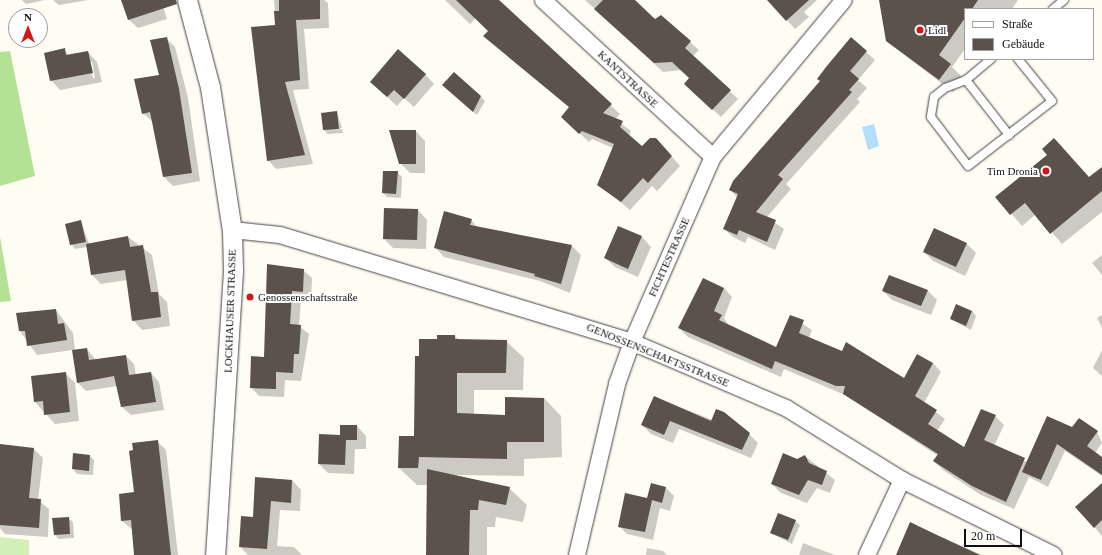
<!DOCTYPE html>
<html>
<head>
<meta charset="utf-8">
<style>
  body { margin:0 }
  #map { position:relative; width:1102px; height:555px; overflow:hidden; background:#fffdf3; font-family:"Times New Roman",serif }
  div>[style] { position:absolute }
  .green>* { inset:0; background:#d2efb7 }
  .forest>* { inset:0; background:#b4e295 }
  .water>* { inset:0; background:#b2ddfd }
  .shadow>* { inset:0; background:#0003 }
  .building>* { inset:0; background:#5a524b }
  .roads { filter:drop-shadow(0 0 1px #434343) drop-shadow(0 0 1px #434343) }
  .service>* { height:8px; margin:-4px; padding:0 4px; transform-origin:4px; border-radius:4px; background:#fff }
  .minor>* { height:16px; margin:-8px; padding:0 8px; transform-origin:8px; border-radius:8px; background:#fff }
  .tertiary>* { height:19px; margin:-9.5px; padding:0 9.5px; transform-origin:9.5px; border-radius:9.5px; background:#fff }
  .dots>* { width:11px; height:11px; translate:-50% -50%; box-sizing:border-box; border:2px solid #fff; border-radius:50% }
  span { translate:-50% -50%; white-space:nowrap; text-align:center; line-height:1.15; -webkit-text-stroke:4px #fff; paint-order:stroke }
  .poi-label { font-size:11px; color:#101010 }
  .left { translate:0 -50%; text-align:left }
  .right { translate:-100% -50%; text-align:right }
  .street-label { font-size:11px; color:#101010 }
  .legend { position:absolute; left:964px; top:8px; width:130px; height:52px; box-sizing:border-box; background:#fff; border:1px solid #9f9f9f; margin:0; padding:5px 7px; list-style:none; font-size:12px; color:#101010 }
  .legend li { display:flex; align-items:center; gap:8px; height:20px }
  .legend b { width:20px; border:1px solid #9f9f9f }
  .north { position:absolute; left:8px; top:8px; width:40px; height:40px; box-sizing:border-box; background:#fff; border:1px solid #9f9f9f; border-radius:50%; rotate:0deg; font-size:11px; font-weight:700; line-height:16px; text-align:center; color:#101010 }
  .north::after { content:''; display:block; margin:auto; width:14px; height:18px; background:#d11718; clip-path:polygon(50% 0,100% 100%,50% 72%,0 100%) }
  .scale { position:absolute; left:964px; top:529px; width:58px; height:18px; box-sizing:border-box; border:2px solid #101010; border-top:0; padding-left:5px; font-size:12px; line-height:14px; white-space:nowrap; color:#101010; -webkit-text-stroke:3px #fff; paint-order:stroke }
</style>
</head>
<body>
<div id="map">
  <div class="green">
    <div style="clip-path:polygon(0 537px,29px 540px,29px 555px,0 555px)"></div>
  </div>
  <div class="forest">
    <div style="clip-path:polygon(10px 51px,35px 176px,0 186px,0 52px)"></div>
    <div style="clip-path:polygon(0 237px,11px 301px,0 302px)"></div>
  </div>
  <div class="water">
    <div style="clip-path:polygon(874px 124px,879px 146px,868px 150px,862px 127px)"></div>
  </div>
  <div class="shadow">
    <div style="clip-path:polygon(22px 0,45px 0,26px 4px)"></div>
    <div style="clip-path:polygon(53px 0,88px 0,59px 5px)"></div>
    <div style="clip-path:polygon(122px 0,161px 0,167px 19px,138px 28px,128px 19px)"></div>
    <div style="clip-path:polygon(274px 0,324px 0,328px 3px,329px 28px,304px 29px,309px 89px,293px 90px,313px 164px,276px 169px,268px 160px,276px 26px)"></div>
    <div style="clip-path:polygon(445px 0,497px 0,620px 114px,615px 119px,631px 131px,629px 136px,642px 147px,656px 139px,680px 166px,657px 191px,652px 186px,630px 210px,599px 185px,613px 148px,592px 139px,589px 142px,571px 125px,570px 108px,494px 44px,490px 31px,476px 18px,470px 24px)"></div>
    <div style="clip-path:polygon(585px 0,633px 0,655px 20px,661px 16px,699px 50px,693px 56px,738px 99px,721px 117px,693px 92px,690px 78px,682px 70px,663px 72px)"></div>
    <div style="clip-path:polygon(768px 0,817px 0,804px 12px,809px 17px,795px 29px)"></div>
    <div style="clip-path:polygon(883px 0,1018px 0,1012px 9px,965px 9px,965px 49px,952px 67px,963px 78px,953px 92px,886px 41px)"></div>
    <div style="clip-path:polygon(166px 38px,175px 47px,188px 98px,200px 181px,173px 186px,164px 177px,153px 122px,143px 113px,161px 75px)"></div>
    <div style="clip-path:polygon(evenodd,64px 50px,70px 56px,88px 52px,97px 62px,102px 82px,60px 90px,51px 80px,64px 50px,89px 62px,92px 62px,95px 78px,93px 78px,89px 62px)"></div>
    <div style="clip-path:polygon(866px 52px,875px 60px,858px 80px,867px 88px,857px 99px,860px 102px,786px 184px,791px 189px,767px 217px,784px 229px,775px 250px,748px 237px,745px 243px,733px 237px,724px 229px,738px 198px,730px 190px,754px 156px,821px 81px)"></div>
    <div style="clip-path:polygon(425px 74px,434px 84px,414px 107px,404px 98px,397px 106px,371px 82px)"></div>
    <div style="clip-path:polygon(443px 85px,480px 96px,485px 101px,477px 115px)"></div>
    <div style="clip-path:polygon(337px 112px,342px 128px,326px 131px,342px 129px,343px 133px,328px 134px,324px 130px)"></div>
    <div style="clip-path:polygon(416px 131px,425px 141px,425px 173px,410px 173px,400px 163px)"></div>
    <div style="clip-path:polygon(397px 172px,402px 177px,401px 198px,387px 197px,383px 193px)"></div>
    <div style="clip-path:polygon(1102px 175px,1102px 212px,1062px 244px,1036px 214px,1022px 226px,997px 197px)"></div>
    <div style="clip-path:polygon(418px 210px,427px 220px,426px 249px,393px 248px,384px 239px)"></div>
    <div style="clip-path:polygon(471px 220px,478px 228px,572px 246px,581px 255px,570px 293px,540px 281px,444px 257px,435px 247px)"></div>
    <div style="clip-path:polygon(81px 221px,89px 244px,128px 237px,152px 255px,159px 294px,167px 302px,170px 326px,142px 330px,133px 320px,127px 280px,101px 284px,92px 275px,87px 247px,75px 249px,71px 244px)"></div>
    <div style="clip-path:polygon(618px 227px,642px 237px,651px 247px,638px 277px,615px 267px,605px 258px)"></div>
    <div style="clip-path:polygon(934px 229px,967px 244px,976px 253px,965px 276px,933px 261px,924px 252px)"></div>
    <div style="clip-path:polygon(1102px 255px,1102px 275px,1092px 263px)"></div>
    <div style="clip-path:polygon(268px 265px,303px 270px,312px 278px,311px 300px,301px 299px,299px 326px,309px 334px,301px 381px,285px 380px,284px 397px,259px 396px,251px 387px,265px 358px)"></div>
    <div style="clip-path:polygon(703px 280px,724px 288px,732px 297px,724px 318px,729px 326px,777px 349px,791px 316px,812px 330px,809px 338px,905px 380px,933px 363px,941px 372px,924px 403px,945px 419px,937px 431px,965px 448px,995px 416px,1004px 425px,994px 446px,1027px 462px,1072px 428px,1097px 432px,1102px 443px,1095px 453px,1102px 458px,1102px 476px,1065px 451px,1048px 487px,1029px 477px,1014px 509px,981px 495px,943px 470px,934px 461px,938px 456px,845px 395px,784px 369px,781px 377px,688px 337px,679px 328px)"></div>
    <div style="clip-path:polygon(927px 290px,937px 300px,931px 315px,892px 300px,883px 291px)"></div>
    <div style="clip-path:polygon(56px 310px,73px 333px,75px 350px,87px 349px,96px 360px,126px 356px,134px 364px,136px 375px,151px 373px,159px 382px,164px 410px,131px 415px,122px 407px,117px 386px,86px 391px,78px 383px,73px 350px,37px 355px,19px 330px)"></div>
    <div style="clip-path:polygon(972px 311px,976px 316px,971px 330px,951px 319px)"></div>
    <div style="clip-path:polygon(1102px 315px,1102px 328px,1097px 318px)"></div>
    <div style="clip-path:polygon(455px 336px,459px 340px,506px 341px,524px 358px,523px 390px,474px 390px,474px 415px,506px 416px,544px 398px,561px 416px,562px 457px,524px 459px,524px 476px,453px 475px,509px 488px,527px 505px,523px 522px,496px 517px,495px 527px,487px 527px,487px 555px,427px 555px,428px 485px,417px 485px,399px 468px,415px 437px,420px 357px,438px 340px)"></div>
    <div style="clip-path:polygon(1102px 350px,1102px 376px,1093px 368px)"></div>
    <div style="clip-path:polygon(65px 373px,75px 383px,79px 421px,55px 424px,35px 402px)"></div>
    <div style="clip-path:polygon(654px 397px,749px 434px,758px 443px,751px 458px,679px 429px,673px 443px,651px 434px,642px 425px)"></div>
    <div style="clip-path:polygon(357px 426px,366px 436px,366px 449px,355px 449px,354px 474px,328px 473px,319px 464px,341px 436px)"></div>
    <div style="clip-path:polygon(157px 441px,166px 450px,178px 555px,135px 555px,133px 530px,122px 521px,120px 494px,135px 493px)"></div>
    <div style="clip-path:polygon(0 445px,34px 449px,43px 458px,38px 500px,49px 509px,48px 537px,5px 534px,0 528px)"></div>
    <div style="clip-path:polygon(74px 454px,90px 456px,94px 460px,93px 475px,77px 474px,73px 469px)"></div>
    <div style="clip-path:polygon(805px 456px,835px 480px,830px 493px,817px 488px,807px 503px,781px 493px,772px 484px)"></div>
    <div style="clip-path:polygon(256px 478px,292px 480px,301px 490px,300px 511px,280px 510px,277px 546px,294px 547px,302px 555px,248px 555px,240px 547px,254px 518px)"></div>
    <div style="clip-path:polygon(1102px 484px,1102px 536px,1077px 507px)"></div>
    <div style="clip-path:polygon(666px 488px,674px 496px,670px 511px,660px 508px,653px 540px,627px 534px,619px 526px)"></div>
    <div style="clip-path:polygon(68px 518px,73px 522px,74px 538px,59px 539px,55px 535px)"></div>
    <div style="clip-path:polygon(795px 521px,800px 525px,792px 544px,771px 533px)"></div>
    <div style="clip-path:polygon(910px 523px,982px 555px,896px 555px)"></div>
    <div style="clip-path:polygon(803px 543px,835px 555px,799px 555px)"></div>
    <div style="clip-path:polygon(647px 548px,663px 551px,667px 555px,646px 555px)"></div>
  </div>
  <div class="building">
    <div style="clip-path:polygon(121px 0,176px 0,177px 4px,128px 20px)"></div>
    <div style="clip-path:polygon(279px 0,320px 0,320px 19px,296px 20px,300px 80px,285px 82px,305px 155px,267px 161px,251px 27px,275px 25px,274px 11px,279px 11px)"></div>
    <div style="clip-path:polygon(456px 0,499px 0,612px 104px,603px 113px,623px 121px,620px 127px,642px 146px,650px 138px,656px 138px,672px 156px,648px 183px,643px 178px,621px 202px,597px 185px,614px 144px,582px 131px,579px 134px,561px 117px,569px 107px,483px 36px,488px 31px)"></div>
    <div style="clip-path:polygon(603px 0,635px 0,655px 19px,661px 15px,691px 41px,685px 48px,731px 90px,712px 110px,684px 84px,689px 78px,672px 62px,654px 63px,594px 9px)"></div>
    <div style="clip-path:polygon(767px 0,809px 0,786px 21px)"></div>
    <div style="clip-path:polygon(879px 0,978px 0,972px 9px,965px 9px,965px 18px,939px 55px,951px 64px,939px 80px,886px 41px)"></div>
    <div style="clip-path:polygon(167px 37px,179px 89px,192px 173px,163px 177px,150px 112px,142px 114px,134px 79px,159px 75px,150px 40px)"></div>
    <div style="clip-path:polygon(851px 37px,867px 51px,850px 71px,859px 79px,849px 90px,852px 92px,778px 175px,783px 179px,756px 212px,776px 220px,767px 242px,739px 230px,737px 235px,723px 229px,738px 194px,729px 190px,733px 181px,820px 81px,817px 79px,826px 67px)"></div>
    <div style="clip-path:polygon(65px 48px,66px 55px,88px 51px,93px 73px,50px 81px,44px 53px)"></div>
    <div style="clip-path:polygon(398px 49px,426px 74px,404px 99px,394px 90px,387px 97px,370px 82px)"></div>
    <div style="clip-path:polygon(454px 72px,481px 96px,473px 112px,442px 85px)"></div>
    <div style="clip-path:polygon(337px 111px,339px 129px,323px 130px,321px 113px)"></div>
    <div style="clip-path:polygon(389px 130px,416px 130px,416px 164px,399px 164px)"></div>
    <div style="clip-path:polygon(1054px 138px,1089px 177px,1102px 167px,1102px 191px,1050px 234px,1025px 203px,1010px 215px,995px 197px,1047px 155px,1042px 149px)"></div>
    <div style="clip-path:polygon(383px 171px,398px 171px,396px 194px,382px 193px)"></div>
    <div style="clip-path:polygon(384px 208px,418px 209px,417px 240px,383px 239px)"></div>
    <div style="clip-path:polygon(444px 211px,472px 219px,470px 225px,572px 245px,561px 284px,534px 276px,535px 274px,434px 248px)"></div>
    <div style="clip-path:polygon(81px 220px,86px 242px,70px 245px,65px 224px)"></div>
    <div style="clip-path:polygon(618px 226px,642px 236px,628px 269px,604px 258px)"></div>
    <div style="clip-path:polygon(934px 228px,967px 243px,956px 267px,923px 252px)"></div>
    <div style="clip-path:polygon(128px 236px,130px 247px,143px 245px,151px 292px,158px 292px,161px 317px,132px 321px,125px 270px,91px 275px,86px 244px)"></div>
    <div style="clip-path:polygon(267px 264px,304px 269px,303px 292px,292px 291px,290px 324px,301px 325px,299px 354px,294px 354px,293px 373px,276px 372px,276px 389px,250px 388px,251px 356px,264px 357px)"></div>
    <div style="clip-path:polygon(889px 275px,928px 290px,921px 306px,882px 291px)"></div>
    <div style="clip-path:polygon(703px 278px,724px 288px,714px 311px,722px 315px,719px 320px,776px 347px,790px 315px,804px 320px,799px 333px,842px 351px,846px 342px,904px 378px,917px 354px,933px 363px,915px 396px,937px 410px,928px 424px,964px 447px,981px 409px,996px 415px,984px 440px,1025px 458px,1006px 502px,972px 486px,933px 461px,938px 454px,843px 394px,845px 386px,836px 386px,775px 361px,772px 369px,678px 328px)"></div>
    <div style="clip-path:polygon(956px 304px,972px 311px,966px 326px,950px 319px)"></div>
    <div style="clip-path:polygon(56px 309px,58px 324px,64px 323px,67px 340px,27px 346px,25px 331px,19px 331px,16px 313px)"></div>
    <div style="clip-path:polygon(437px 335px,455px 335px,455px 339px,507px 340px,506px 373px,457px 373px,457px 413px,505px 415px,505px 397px,544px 398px,544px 442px,507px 442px,507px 459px,419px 457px,418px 468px,398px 468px,399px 436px,414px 436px,415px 356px,419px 356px,419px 339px,437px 339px)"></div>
    <div style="clip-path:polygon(87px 348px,89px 360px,126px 355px,129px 375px,151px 372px,156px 402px,121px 407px,114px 376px,77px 383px,72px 350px)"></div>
    <div style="clip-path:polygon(66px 372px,70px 412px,44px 415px,43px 401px,34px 402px,31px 376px)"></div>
    <div style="clip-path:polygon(654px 396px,711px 421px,716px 409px,724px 412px,750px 433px,742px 450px,670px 421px,664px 435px,641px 425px)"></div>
    <div style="clip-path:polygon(1047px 416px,1072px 427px,1079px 418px,1098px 431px,1087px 446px,1102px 457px,1102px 475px,1057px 444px,1041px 480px,1022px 472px)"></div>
    <div style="clip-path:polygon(340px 425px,357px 425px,357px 440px,346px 440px,345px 465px,318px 464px,319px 434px,340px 435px)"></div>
    <div style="clip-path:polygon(158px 440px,171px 555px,134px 555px,131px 520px,121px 521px,119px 494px,134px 492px,129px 451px,133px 450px,132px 443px)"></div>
    <div style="clip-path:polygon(0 444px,34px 448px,29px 498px,41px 499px,39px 528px,0 525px)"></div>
    <div style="clip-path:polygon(73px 453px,90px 455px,89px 471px,72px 469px)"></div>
    <div style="clip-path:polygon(783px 453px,797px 459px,805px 455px,809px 463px,827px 471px,822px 485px,808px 480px,799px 495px,771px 484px)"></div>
    <div style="clip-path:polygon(427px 469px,510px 487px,506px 505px,479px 500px,478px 510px,470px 510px,469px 555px,426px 555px)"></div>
    <div style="clip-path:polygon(255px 477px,292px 480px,291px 503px,271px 501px,267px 549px,239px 547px,241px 516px,253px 517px)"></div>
    <div style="clip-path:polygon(651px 483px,666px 487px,662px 503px,652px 500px,645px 532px,618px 527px,625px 493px,647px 498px)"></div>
    <div style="clip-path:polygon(1102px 483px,1102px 520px,1094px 528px,1075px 507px)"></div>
    <div style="clip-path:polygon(778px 513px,796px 520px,788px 540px,770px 533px)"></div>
    <div style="clip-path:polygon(69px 517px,70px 534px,54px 535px,52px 518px)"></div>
    <div style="clip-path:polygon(910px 522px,939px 536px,980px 555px,896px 555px)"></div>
  </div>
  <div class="roads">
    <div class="service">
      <div style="left:1053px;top:9px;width:14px;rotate:-39deg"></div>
      <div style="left:991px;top:59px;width:33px;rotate:140deg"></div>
      <div style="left:966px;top:80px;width:22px;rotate:159deg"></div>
      <div style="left:945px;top:88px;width:14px;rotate:141deg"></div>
      <div style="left:934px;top:97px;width:20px;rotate:99deg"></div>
      <div style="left:931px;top:117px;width:61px;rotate:52.9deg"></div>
      <div style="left:968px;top:166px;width:106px;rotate:-37.7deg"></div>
      <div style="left:1052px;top:101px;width:54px;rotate:-129deg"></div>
      <div style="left:966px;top:80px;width:70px;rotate:52deg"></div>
    </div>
    <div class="minor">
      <div style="left:543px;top:0;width:231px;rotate:42.7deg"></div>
      <div style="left:232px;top:230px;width:48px;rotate:5.9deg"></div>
      <div style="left:280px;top:235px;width:368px;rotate:16.9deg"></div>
      <div style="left:632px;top:342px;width:168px;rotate:23.2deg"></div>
      <div style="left:786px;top:408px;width:137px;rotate:31.8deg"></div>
      <div style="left:902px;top:480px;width:169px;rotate:26.3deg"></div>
      <div style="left:577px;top:555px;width:176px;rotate:-76.8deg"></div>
      <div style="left:617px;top:384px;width:45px;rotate:-70.3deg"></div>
      <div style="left:632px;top:342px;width:202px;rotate:-66.4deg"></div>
      <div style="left:713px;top:157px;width:204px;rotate:-50.2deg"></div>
      <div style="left:867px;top:555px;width:83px;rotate:-65deg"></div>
    </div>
    <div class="tertiary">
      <div style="left:187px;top:0;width:90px;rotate:75.2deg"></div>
      <div style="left:210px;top:87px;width:145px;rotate:81.3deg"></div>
      <div style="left:232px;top:230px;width:41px;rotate:88.6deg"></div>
      <div style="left:233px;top:271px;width:285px;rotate:93.6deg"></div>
    </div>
  </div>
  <div class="dots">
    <div style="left:920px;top:30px;background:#d11718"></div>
    <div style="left:1046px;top:171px;background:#d11718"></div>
    <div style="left:250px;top:297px;background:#d11718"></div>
  </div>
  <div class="poi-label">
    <span class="left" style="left:928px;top:30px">Lidl</span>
    <span class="right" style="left:1038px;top:171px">Tim Dronia</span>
    <span class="left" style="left:258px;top:297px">Genossenschaftsstraße</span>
  </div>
  <div class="street-label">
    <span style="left:628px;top:79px;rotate:43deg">KANTSTRASSE</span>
    <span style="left:669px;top:257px;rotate:-66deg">FICHTESTRASSE</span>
    <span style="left:230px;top:311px;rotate:-88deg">LOCKHAUSER STRASSE</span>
    <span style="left:658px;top:355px;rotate:22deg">GENOSSENSCHAFTSSTRASSE</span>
  </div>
  <ul class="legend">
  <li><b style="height:5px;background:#fff"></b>Straße</li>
  <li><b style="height:11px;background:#5a524b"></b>Gebäude</li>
  </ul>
  <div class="north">N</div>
  <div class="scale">20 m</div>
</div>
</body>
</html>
